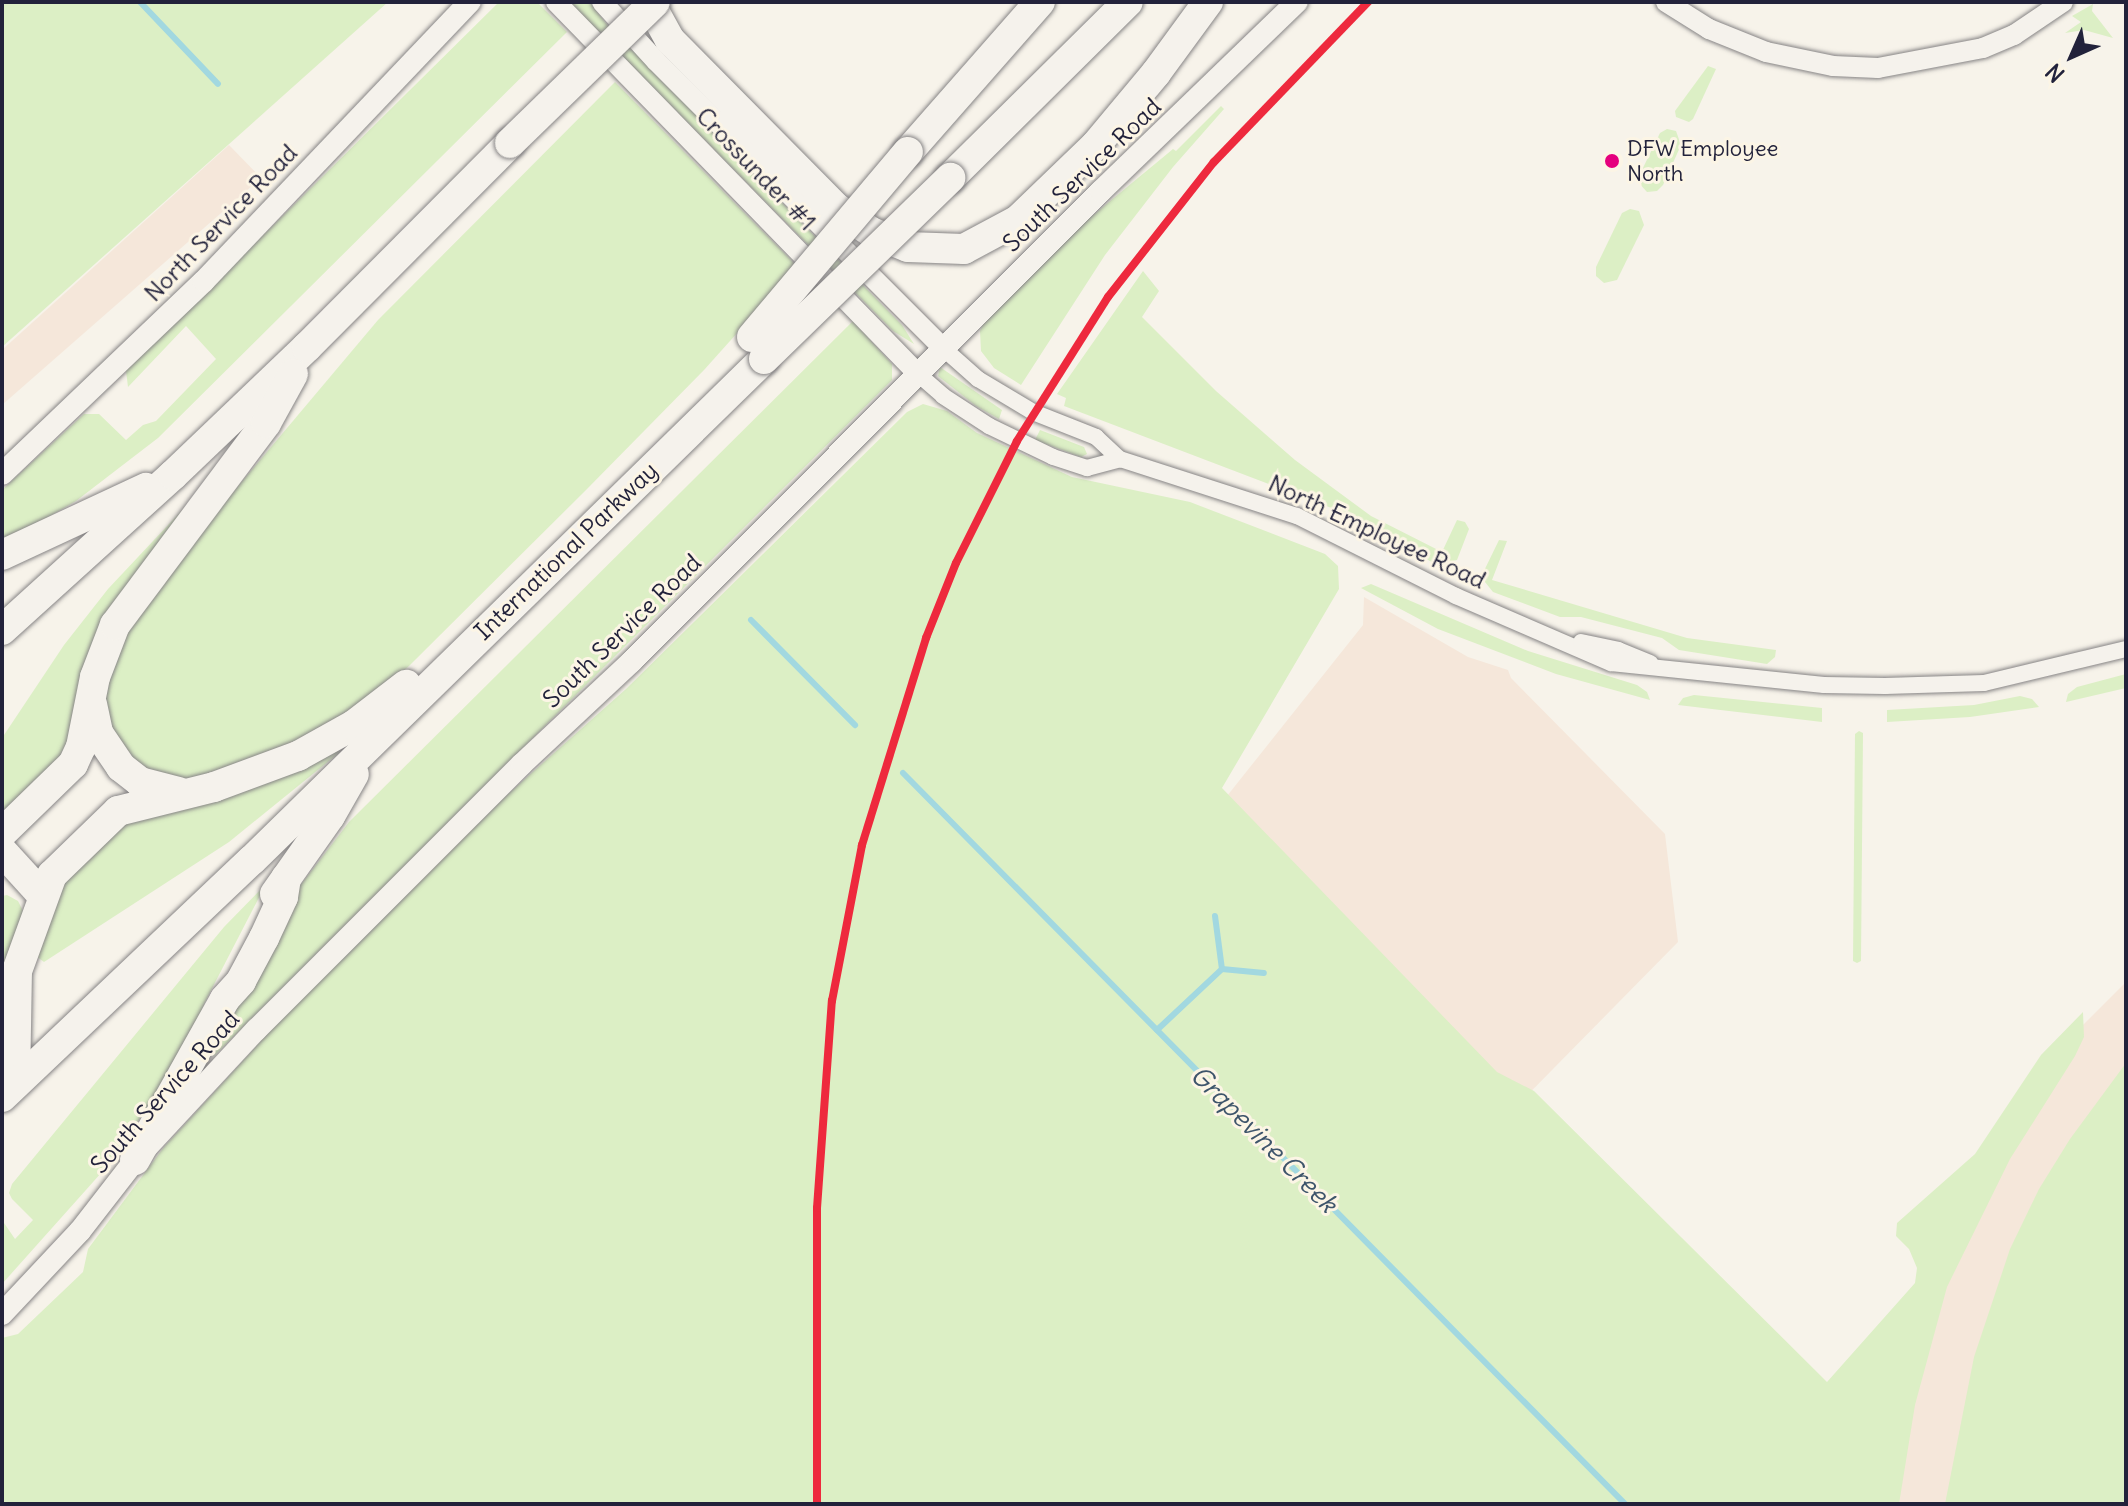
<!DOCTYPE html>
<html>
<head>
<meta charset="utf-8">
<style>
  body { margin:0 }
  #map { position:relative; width:2128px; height:1506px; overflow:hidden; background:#f7f3ea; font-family:Delius,sans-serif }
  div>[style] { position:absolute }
  .built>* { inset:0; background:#f5e7da }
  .green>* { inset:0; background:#dcefc5 }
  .stream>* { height:6px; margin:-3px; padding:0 3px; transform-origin:3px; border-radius:3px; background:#a2d8e0 }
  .roads { filter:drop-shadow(0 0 2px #868485) drop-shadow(0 0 2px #868485) }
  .minor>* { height:16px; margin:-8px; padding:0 8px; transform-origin:8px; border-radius:8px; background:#f5f2ec }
  .tertiary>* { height:20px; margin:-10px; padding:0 10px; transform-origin:10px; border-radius:10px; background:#f5f2ec }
  .secondary>* { height:22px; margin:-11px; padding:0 11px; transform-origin:11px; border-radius:11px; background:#f5f2ec }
  .motorway>* { height:30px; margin:-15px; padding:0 15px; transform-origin:15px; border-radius:15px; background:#f5f2ec }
  .bridges { filter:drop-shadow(0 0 2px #868485) drop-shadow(0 0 2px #868485) }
  .motorway-bridge>* { height:30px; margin:-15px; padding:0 15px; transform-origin:15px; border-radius:15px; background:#f5f2ec }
  .rail-1>* { height:8px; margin:-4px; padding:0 4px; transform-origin:4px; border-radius:4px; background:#ee293d }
  .dots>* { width:22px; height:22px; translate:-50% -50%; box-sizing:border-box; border:4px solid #fcf5e5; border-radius:50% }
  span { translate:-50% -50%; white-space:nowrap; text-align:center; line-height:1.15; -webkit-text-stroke:6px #fcf5e5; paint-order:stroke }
  .bus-label { font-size:22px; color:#22223b }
  .left { translate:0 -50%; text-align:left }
  .street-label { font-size:24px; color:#22223b }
  .water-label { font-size:26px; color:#3e556b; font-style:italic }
  .frame { position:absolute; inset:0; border:4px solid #22223b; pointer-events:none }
  .north { position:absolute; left:2032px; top:16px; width:80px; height:80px; -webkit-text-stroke:6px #fcf5e5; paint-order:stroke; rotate:225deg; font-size:22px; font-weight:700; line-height:32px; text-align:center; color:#22223b }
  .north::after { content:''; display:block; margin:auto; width:28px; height:36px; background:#22223b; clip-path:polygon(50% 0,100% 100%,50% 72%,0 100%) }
</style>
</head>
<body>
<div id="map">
  <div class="built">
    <div style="clip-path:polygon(229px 145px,261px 178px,2px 405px,2px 350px)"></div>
    <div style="clip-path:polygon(1364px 597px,1468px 657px,1508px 670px,1511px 678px,1665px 834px,1678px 942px,1490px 1133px,1200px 830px,1363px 625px)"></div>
    <div style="clip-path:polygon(2126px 982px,2126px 1504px,1869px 1504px,1879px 1412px,2073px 1035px)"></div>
  </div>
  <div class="green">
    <div style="clip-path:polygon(2px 2px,388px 2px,2px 347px)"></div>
    <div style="clip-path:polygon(499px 2px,537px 2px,567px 32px,158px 438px,76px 501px,2px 544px,2px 490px,84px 414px,99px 414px,126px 440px,143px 425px,156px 421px,216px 359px,186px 326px,128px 387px,126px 371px)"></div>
    <div style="clip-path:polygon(569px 2px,590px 2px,604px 21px,902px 325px,914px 344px,893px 331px)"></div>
    <div style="clip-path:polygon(2093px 4px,2092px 11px,2113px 38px,2084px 30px,2065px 33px,2081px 22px,2072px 16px)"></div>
    <div style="clip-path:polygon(1708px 66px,1716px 69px,1693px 119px,1689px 122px,1676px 117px,1675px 111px)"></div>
    <div style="clip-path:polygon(615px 82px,797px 266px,704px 370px,586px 490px,409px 666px,345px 719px,257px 763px,191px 778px,166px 779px,125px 759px,104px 717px,105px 684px,115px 653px,159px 580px,378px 320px)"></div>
    <div style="clip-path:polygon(1221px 106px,1224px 109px,1173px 167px,1105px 255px,1021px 385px,994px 368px,981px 351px,980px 331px,984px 322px,1086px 221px,1173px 149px,1176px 151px)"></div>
    <div style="clip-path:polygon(1667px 129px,1676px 131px,1681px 145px,1663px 185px,1657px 191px,1647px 192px,1638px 182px,1639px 176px,1660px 133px)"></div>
    <div style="clip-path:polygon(1630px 209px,1639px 211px,1644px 225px,1617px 280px,1604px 283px,1596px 276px,1596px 267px,1622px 213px)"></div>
    <div style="clip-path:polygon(1143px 271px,1159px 291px,1142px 317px,1216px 391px,1295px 460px,1371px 516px,1442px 552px,1457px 520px,1465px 522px,1469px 529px,1457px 560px,1437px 565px,1342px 512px,1064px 406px,1066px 398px,1057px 394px)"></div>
    <div style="clip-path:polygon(853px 321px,892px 364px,892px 380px,214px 1056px,210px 1052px,299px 887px,349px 822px)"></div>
    <div style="clip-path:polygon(940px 367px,1002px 410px,999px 419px,976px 406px,938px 376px)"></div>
    <div style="clip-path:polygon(923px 404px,947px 411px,977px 433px,1072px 477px,1190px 502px,1325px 554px,1338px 566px,1339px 589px,1222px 788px,1497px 1072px,1534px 1091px,1827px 1382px,1915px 1283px,1917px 1268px,1909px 1249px,1896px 1236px,1897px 1223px,1975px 1154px,2041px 1055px,2083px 1012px,2084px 1037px,2075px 1056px,2010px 1159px,1947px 1287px,1915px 1405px,1899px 1504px,2px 1504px,2px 1338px,18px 1334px,83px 1272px,88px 1249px,164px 1147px,282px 1018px,500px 801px,626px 689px,907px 412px)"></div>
    <div style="clip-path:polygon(1040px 430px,1084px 447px,1087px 454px,1081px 457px,1035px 440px)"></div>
    <div style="clip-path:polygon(199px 492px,149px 567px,70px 752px,2px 819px,2px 738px,64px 645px,108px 589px)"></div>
    <div style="clip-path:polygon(1499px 540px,1507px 541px,1492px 580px,1687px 638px,1776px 650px,1775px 657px,1767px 664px,1679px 650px,1662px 638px,1581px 617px,1560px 617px,1493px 592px,1481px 577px)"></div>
    <div style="clip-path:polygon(1371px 584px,1528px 651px,1637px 685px,1647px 692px,1650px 700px,1556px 674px,1438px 629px,1361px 588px)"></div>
    <div style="clip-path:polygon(2126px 674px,2126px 688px,2066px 702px,2068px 694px,2077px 687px)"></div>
    <div style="clip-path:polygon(1694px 695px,1822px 708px,1822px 722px,1678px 705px,1683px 698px)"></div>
    <div style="clip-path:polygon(2020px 696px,2032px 699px,2039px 707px,1970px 717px,1887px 722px,1887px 710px,1974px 705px)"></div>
    <div style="clip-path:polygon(1859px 731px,1863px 733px,1861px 961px,1857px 963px,1853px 961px,1855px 734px)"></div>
    <div style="clip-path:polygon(333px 745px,340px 752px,229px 842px,44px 962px,32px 953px,49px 893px,130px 813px)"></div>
    <div style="clip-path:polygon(266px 884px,205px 1002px,191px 1039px,138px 1121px,102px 1172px,2px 1284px,2px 1220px,15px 1239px,33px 1220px,12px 1199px,9px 1193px,12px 1184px,224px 927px)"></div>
    <div style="clip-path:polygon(7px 895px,18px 901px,24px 913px,2px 979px,2px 896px)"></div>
    <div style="clip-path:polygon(2126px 1063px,2126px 1504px,1945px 1504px,1974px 1357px,2010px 1249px,2039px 1189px,2070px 1139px)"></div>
  </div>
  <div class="stream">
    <div style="left:140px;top:2px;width:113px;rotate:46.4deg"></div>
    <div style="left:751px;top:620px;width:148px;rotate:45.3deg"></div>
    <div style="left:903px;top:773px;width:1027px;rotate:45.35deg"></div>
    <div style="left:1215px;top:916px;width:53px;rotate:82.5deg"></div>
    <div style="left:1157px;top:1030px;width:89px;rotate:-43.2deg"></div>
    <div style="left:1222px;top:969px;width:42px;rotate:5.4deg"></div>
  </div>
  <div class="roads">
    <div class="minor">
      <div style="left:943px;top:348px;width:47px;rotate:41.5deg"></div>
      <div style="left:978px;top:379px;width:64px;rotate:31deg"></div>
      <div style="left:1033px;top:412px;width:68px;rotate:21.6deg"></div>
      <div style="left:1096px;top:437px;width:33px;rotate:43deg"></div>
      <div style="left:1120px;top:459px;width:186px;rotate:17.9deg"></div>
      <div style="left:1297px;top:516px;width:178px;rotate:26.7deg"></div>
      <div style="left:1456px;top:596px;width:169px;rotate:23.4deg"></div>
      <div style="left:1611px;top:663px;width:214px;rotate:5.9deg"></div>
      <div style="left:1824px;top:685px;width:61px;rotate:0.9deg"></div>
      <div style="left:1885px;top:686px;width:99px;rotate:-1.7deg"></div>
      <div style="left:1984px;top:683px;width:146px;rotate:-13.5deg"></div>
      <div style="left:917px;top:373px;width:35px;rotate:41deg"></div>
      <div style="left:943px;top:396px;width:55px;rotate:33.1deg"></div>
      <div style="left:989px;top:426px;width:71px;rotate:25.8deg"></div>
      <div style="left:1053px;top:457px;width:36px;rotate:18deg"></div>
      <div style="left:1087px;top:468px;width:34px;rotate:-15deg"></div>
      <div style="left:1581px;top:642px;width:38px;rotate:12deg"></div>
      <div style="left:1618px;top:650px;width:35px;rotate:22deg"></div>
    </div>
    <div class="tertiary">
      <div style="left:556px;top:2px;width:518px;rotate:45.78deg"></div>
      <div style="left:602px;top:2px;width:80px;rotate:47.5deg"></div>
      <div style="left:656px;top:61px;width:406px;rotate:45deg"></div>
      <div style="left:1666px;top:2px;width:51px;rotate:32.1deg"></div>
      <div style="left:1709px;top:29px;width:61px;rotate:22deg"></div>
      <div style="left:1766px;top:52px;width:68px;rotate:11.8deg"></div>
      <div style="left:1833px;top:66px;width:45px;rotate:2.5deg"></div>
      <div style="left:1878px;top:68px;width:107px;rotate:-10.8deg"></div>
      <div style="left:1983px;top:48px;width:34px;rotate:-23deg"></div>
      <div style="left:2014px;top:35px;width:59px;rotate:-34deg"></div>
    </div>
    <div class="secondary">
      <div style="left:2px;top:474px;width:279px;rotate:-43.7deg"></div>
      <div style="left:204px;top:281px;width:385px;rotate:-46.4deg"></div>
      <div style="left:2px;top:1314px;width:114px;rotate:-46.8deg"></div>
      <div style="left:80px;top:1231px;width:90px;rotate:-52.2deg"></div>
      <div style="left:135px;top:1160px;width:178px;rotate:-47.1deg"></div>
      <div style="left:256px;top:1030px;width:376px;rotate:-45deg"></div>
      <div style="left:522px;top:764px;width:149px;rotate:-43.1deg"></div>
      <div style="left:631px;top:662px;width:665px;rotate:-45.06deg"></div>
      <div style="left:1101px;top:191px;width:272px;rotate:-44deg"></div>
    </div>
    <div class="motorway">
      <div style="left:649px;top:2px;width:43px;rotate:61.1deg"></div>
      <div style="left:670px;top:40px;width:236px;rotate:45.3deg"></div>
      <div style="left:836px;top:208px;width:42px;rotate:34.4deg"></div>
      <div style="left:871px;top:232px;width:40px;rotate:22deg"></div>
      <div style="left:908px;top:247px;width:56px;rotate:2deg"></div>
      <div style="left:964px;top:249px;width:61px;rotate:-28.2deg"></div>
      <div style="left:1018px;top:220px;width:107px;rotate:-43.9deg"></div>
      <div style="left:1095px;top:146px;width:95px;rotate:-50.1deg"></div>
      <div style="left:1156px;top:73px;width:88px;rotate:-53.8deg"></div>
      <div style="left:908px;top:152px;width:200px;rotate:-48.7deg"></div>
      <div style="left:950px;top:178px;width:250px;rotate:-44.7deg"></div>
      <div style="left:2px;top:555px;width:159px;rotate:-25deg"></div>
      <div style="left:2px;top:630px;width:231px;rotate:-42.2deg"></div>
      <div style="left:173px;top:475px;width:185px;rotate:-43.7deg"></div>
      <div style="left:307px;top:347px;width:288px;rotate:-45.1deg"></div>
      <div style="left:92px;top:704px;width:30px;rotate:78deg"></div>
      <div style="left:98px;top:733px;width:41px;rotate:55.9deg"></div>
      <div style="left:121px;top:767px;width:24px;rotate:38deg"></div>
      <div style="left:140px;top:782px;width:40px;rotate:14.4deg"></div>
      <div style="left:2px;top:833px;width:99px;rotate:-44.2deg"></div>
      <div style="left:73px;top:764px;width:19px;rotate:-65deg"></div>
      <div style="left:81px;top:747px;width:71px;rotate:-78.7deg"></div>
      <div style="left:95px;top:677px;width:56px;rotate:-69deg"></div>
      <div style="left:115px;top:625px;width:252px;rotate:-53.2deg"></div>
      <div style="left:266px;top:423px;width:56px;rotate:-61.1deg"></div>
      <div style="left:2px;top:851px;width:59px;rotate:47.7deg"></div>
      <div style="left:275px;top:894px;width:95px;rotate:-54.8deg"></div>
      <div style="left:330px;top:816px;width:48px;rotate:-60.3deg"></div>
      <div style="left:15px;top:1084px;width:113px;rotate:-89deg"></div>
      <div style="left:17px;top:971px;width:102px;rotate:-70deg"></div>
      <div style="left:52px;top:875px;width:92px;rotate:-44.1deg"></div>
      <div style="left:118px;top:811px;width:99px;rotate:-14deg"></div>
      <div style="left:214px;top:787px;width:90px;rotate:-20.3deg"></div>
      <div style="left:298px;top:756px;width:64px;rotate:-29deg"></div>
      <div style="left:354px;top:725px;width:66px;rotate:-37.6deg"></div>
      <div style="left:2px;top:1097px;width:344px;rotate:-43.5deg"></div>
      <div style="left:252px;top:860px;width:716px;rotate:-44.38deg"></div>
      <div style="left:135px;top:1160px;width:184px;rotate:-60.8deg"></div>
      <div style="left:225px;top:999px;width:24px;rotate:-48deg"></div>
      <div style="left:241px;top:981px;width:49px;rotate:-61.9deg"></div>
      <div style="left:264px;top:938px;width:45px;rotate:-65.1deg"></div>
      <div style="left:283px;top:897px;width:19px;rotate:-81deg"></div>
    </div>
  </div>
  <div class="bridges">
    <div class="motorway-bridge">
      <div style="left:510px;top:143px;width:202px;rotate:-44.2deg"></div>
      <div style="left:752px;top:337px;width:242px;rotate:-49.9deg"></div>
      <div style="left:764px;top:359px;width:260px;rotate:-44.2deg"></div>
    </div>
  </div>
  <div class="rail-1">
    <div style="left:817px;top:1504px;width:296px;rotate:-90deg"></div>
    <div style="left:817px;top:1208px;width:208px;rotate:-85.9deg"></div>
    <div style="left:832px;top:1001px;width:159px;rotate:-79.1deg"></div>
    <div style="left:862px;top:845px;width:217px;rotate:-72.8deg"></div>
    <div style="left:926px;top:638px;width:81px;rotate:-68.2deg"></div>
    <div style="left:956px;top:563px;width:136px;rotate:-63.4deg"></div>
    <div style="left:1017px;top:441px;width:170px;rotate:-57.7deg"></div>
    <div style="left:1108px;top:297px;width:172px;rotate:-51.9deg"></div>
    <div style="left:1214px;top:162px;width:222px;rotate:-46.1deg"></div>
  </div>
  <div class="dots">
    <div style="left:1612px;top:161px;background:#e5007d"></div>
  </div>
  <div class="bus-label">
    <span class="left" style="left:1627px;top:161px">DFW Employee<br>North</span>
  </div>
  <div class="street-label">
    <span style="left:756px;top:169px;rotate:46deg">Crossunder #1</span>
    <span style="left:1082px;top:175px;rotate:-44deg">South Service Road</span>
    <span style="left:221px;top:223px;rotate:-46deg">North Service Road</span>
    <span style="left:1377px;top:532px;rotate:25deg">North Employee Road</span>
    <span style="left:566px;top:551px;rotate:-44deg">International Parkway</span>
    <span style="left:622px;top:631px;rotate:-44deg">South Service Road</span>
    <span style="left:165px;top:1092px;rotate:-48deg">South Service Road</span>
  </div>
  <div class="water-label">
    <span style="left:1264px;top:1139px;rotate:45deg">Grapevine Creek</span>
  </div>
  <div class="frame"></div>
  <div class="north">N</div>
</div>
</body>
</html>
